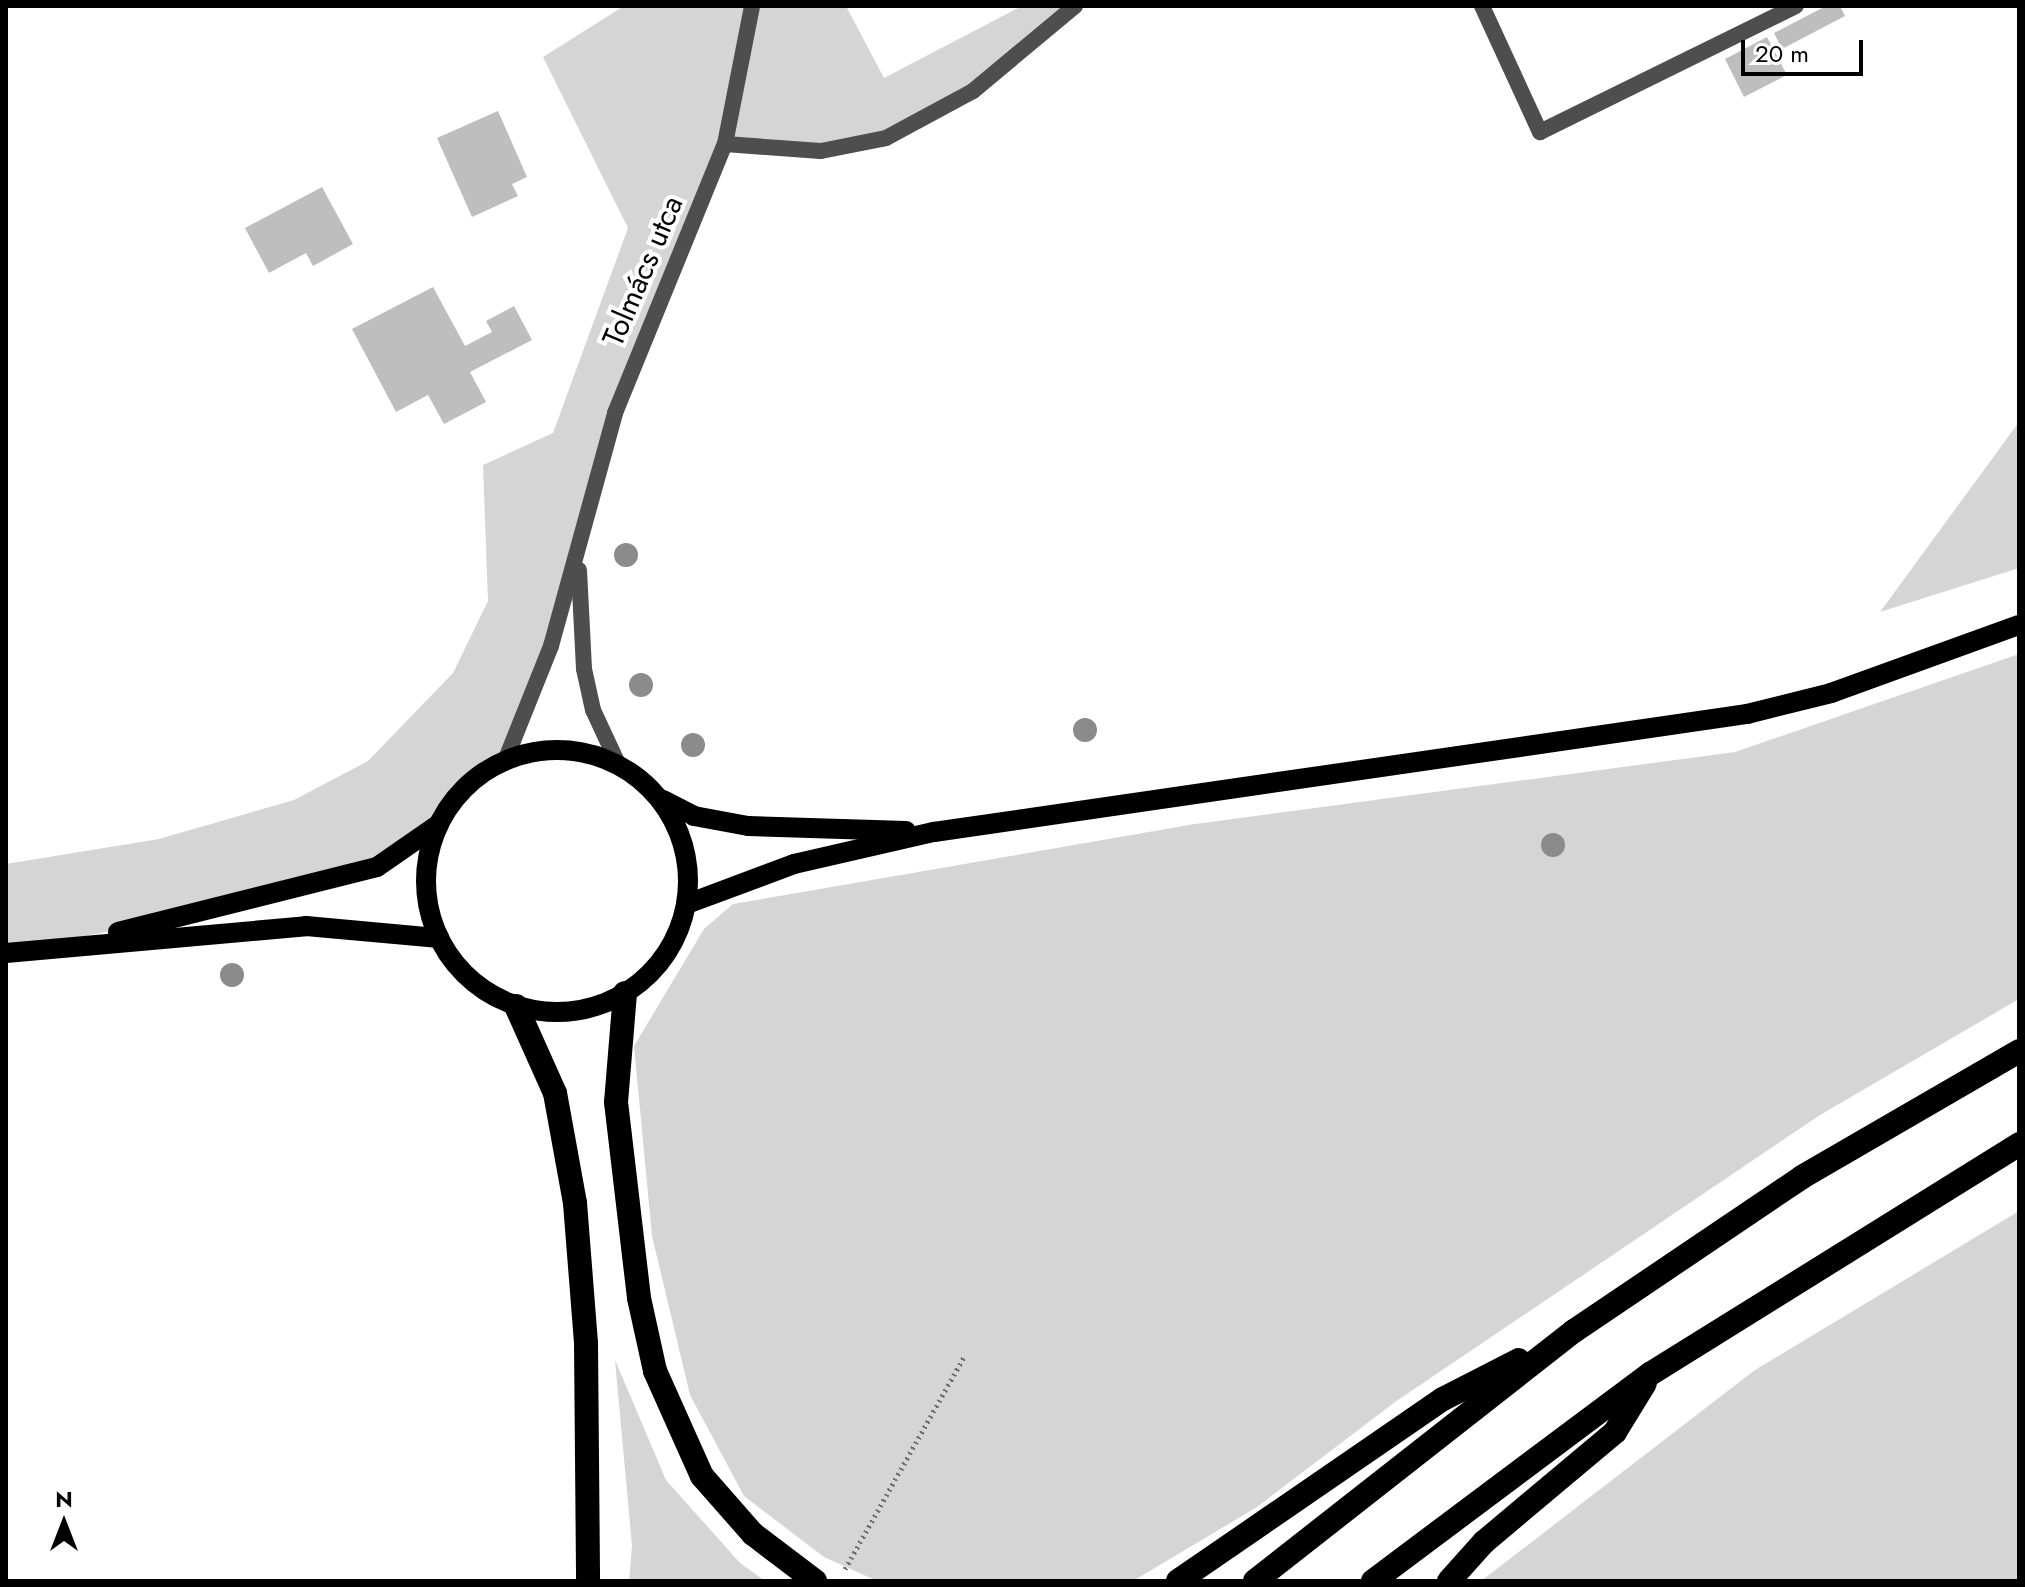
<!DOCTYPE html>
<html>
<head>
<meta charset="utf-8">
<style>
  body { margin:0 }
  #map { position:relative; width:2025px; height:1587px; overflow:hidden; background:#fff; font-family:Jost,sans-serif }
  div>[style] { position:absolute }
  .green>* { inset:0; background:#d5d5d5 }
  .building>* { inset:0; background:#bebebe }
  .path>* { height:5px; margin-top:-2.5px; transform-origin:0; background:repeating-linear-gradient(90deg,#707070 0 2px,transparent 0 6px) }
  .lane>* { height:16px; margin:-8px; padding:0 8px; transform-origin:8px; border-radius:8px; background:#4e4e4e }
  .street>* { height:16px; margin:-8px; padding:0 8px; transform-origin:8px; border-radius:8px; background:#4e4e4e }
  .primary>* { height:20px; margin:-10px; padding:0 10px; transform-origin:10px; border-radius:10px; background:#000 }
  .primary>.ring { margin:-10px; padding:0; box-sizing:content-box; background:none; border:20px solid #000; border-radius:50% }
  .highway>* { height:24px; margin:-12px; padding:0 12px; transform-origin:12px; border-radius:12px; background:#000 }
  .trees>* { width:24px; height:24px; margin:-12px; border-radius:50%; background:#8b8b8b }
  span { translate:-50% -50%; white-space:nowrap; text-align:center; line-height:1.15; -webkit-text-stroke:8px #fff; paint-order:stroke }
  .street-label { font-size:30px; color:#000 }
  .frame { position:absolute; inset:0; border:8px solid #000; pointer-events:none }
  .north { position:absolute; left:24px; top:1483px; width:80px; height:80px; -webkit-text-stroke:6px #fff; paint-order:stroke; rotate:0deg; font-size:22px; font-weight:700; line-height:32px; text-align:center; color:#000 }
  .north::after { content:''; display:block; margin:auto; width:28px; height:36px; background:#000; clip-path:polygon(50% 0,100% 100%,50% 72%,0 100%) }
  .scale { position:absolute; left:1741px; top:40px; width:122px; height:36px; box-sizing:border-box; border:4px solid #000; border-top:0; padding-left:10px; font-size:24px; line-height:28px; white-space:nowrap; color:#000; -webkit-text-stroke:6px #fff; paint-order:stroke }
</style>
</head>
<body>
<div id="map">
  <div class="green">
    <div style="clip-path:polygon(624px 6px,846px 6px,884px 78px,1022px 6px,1075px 6px,973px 91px,855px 147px,725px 144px,642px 343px,578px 556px,505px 761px,478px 776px,439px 824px,377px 867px,300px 891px,6px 953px,6px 864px,159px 839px,294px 800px,368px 761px,453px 673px,488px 601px,483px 465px,553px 433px,628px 228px,543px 57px)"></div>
    <div style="clip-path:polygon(2019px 422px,2019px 568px,1880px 612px)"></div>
    <div style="clip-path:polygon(2019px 654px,2019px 999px,1820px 1115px,1395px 1402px,1257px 1507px,1133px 1581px,877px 1581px,824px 1557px,744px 1496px,690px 1395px,652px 1236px,634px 1046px,704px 929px,733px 904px,1195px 824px,1735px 752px)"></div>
    <div style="clip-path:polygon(2019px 1211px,2019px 1581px,1481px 1581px,1755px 1370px)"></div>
    <div style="clip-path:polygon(615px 1360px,666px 1480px,740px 1563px,765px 1581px,629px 1581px,632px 1546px)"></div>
  </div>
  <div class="building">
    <div style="clip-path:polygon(1826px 6px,1840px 6px,1845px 16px,1782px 49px,1774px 33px)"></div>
    <div style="clip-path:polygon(1767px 37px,1787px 75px,1744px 97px,1725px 59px)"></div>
    <div style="clip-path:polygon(498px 111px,527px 177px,512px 184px,518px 196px,472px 217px,437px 138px)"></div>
    <div style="clip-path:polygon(322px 187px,353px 244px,313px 266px,306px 253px,269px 273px,245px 228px)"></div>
    <div style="clip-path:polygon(433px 287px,465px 346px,492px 332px,486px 321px,514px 306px,532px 340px,470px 372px,486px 402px,444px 424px,428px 395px,396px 412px,352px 329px)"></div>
  </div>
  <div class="path">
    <div style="left:845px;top:1569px;width:243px;rotate:-60.7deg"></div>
  </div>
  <div class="lane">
    <div style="left:1482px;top:6px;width:139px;rotate:65.3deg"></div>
    <div style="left:1540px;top:132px;width:285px;rotate:-26.2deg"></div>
  </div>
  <div class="street">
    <div style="left:725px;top:144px;width:96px;rotate:4.2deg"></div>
    <div style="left:821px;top:151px;width:66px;rotate:-11.3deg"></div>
    <div style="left:886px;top:138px;width:99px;rotate:-28.4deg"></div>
    <div style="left:973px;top:91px;width:133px;rotate:-39.8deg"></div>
    <div style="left:579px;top:570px;width:99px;rotate:87.1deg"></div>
    <div style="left:584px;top:669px;width:42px;rotate:77.6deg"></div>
    <div style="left:593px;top:710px;width:62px;rotate:65.1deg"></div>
    <div style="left:505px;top:761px;width:124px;rotate:-68.2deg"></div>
    <div style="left:551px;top:646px;width:242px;rotate:-74.6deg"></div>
    <div style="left:615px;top:413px;width:291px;rotate:-67.8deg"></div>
    <div style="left:725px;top:144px;width:141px;rotate:-78.9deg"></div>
  </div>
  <div class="primary">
    <div class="ring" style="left:426px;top:750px;width:242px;height:242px"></div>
    <div style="left:663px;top:800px;width:35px;rotate:27deg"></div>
    <div style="left:694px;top:816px;width:55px;rotate:10.5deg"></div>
    <div style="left:748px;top:826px;width:158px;rotate:1.8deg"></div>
    <div style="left:687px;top:904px;width:114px;rotate:-20.5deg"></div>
    <div style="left:794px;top:864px;width:144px;rotate:-12.9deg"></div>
    <div style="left:934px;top:832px;width:822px;rotate:-8.26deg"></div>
    <div style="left:1747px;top:714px;width:87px;rotate:-14deg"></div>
    <div style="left:1831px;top:693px;width:200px;rotate:-19.9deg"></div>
    <div style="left:118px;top:932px;width:267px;rotate:-14.1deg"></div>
    <div style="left:377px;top:867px;width:75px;rotate:-34.7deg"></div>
    <div style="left:6px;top:953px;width:301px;rotate:-5.1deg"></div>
    <div style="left:306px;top:926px;width:134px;rotate:5.2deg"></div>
  </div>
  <div class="highway">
    <div style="left:625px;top:993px;width:109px;rotate:94.7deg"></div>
    <div style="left:616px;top:1102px;width:197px;rotate:83.3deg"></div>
    <div style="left:639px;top:1298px;width:75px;rotate:77.6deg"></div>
    <div style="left:655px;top:1371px;width:115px;rotate:65.9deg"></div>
    <div style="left:702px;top:1476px;width:77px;rotate:48.7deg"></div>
    <div style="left:753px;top:1534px;width:78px;rotate:37.2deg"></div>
    <div style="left:516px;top:1006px;width:95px;rotate:65.9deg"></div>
    <div style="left:555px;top:1093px;width:112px;rotate:79.7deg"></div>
    <div style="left:575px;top:1203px;width:140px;rotate:85.5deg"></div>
    <div style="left:586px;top:1343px;width:238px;rotate:89.5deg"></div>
    <div style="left:1178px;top:1581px;width:321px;rotate:-34.5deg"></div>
    <div style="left:1443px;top:1399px;width:85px;rotate:-27.2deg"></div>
    <div style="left:1255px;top:1581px;width:405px;rotate:-38.1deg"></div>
    <div style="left:1574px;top:1331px;width:275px;rotate:-34deg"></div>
    <div style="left:1802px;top:1177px;width:251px;rotate:-30.1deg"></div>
    <div style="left:1373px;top:1581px;width:346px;rotate:-36.8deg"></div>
    <div style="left:1650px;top:1374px;width:435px;rotate:-31.9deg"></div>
    <div style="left:1449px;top:1581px;width:52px;rotate:-48.1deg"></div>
    <div style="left:1484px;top:1542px;width:171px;rotate:-40deg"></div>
    <div style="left:1615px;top:1432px;width:57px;rotate:-58.5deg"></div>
  </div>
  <div class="trees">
    <div style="left:626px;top:555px"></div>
    <div style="left:641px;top:685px"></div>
    <div style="left:1085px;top:730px"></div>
    <div style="left:693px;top:745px"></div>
    <div style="left:1553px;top:845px"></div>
    <div style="left:232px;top:975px"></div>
  </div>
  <div class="street-label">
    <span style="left:643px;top:271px;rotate:-67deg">Tolmács utca</span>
  </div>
  <div class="frame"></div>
  <div class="north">N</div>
  <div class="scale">20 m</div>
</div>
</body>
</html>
